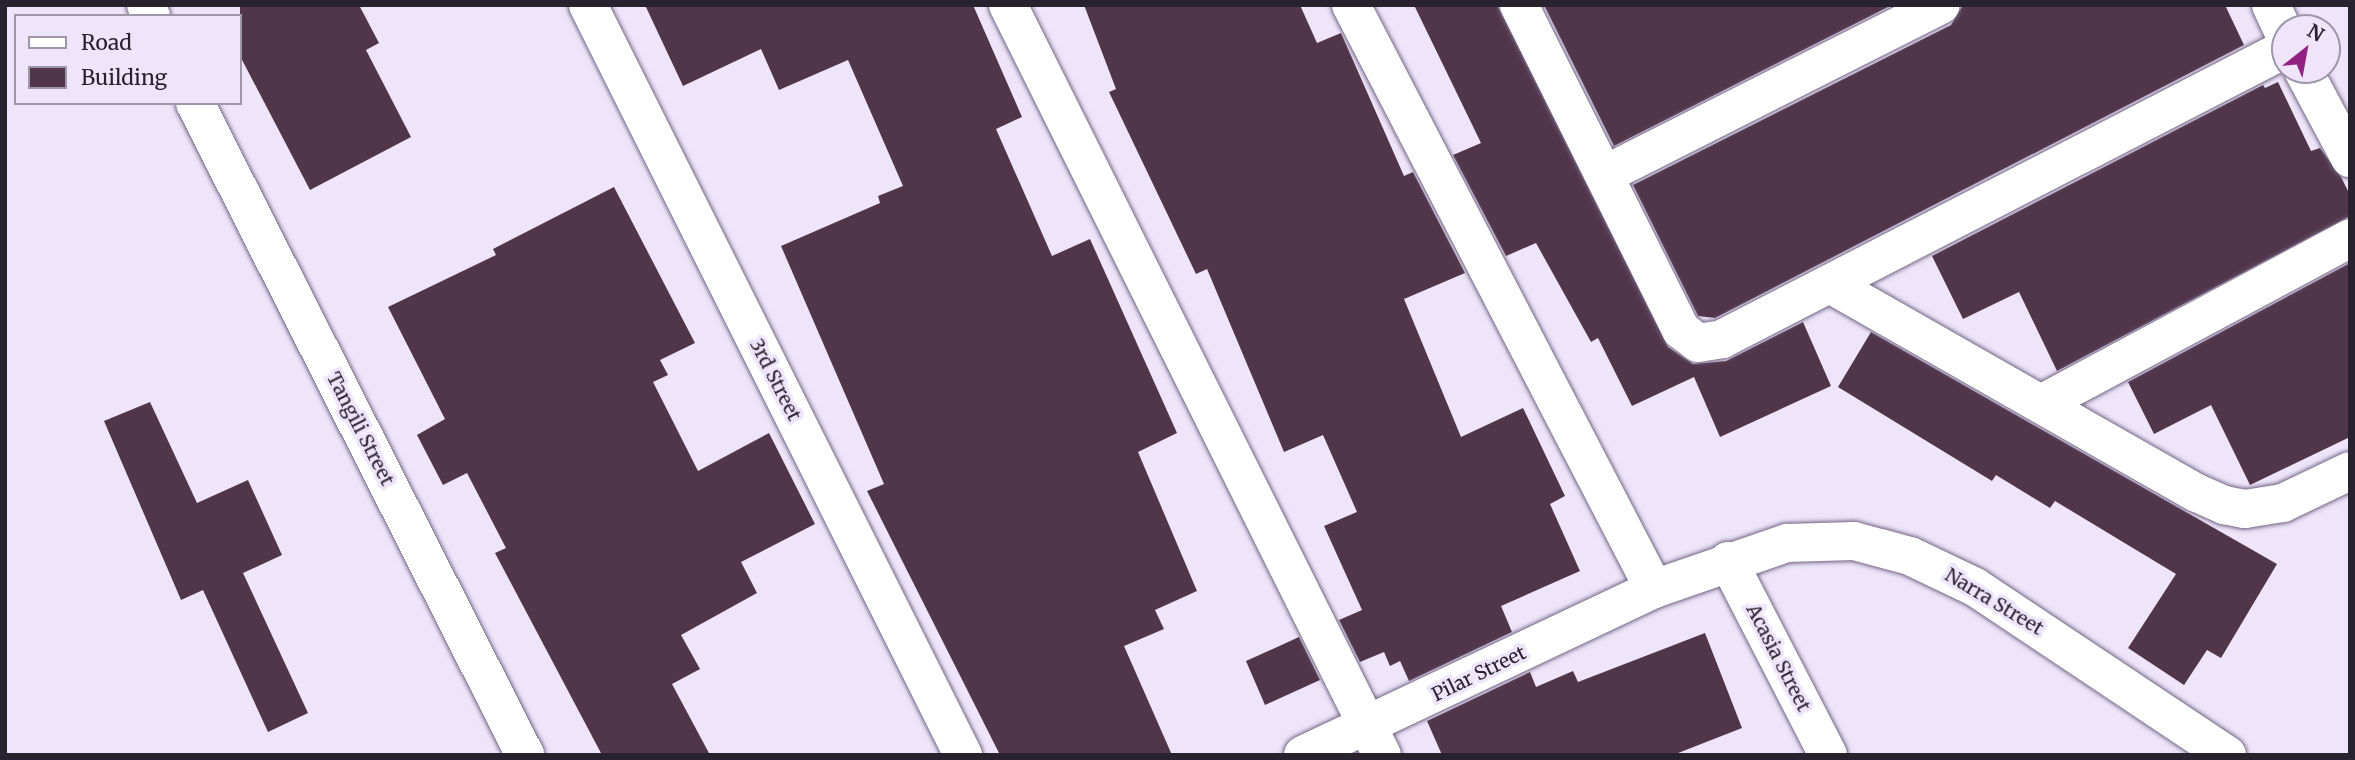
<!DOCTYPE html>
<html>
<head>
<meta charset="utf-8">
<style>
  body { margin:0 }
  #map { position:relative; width:2355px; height:760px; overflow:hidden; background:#eee5fa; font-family:Merriweather,serif }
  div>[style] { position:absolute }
  .building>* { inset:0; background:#513649 }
  .roads { filter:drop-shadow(0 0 2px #736583) drop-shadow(0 0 2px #736583) }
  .minor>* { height:38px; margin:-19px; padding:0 19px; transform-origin:19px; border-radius:19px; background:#fff }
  span { translate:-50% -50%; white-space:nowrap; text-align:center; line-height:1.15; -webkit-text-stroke:7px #eee5fa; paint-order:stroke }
  .street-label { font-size:19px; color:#28222f }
  .frame { position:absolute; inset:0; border:7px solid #28222f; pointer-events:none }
  .legend { position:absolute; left:14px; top:14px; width:228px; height:91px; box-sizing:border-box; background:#eee5fa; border:2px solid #9f97a9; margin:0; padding:9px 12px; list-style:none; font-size:21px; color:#28222f }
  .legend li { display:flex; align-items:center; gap:14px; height:35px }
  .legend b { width:35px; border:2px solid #9f97a9 }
  .north { position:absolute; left:2271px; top:14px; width:70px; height:70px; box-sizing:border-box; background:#eee5fa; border:2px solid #9f97a9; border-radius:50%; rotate:31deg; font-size:19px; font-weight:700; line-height:28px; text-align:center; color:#28222f }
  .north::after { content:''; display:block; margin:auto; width:24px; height:32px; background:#912182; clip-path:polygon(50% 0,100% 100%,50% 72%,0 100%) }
</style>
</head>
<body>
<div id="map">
  <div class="building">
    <div style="clip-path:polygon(240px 5px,359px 5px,379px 43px,366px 50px,411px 137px,310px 190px,240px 56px)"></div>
    <div style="clip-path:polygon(645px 5px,973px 5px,1022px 117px,996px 129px,1052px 256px,1090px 239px,1177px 433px,1138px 452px,1197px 591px,1155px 610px,1164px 629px,1124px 646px,1172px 755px,1000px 755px,867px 491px,884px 484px,781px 246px,880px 203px,878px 196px,903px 186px,848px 60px,779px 90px,761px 49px,683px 86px)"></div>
    <div style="clip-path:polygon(1084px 5px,1300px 5px,1317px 43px,1341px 33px,1404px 176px,1413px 172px,1465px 273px,1404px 299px,1461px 437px,1523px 408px,1565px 496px,1550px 504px,1580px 571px,1501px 606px,1512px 632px,1409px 681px,1400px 661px,1390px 666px,1384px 652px,1360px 662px,1339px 620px,1362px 610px,1324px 526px,1357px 512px,1323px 435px,1284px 452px,1207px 269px,1196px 274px,1109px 92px,1116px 89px)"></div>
    <div style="clip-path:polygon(1414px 5px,1497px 5px,1668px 347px,1693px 364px,1726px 361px,1803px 322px,1831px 386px,1720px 437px,1694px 377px,1632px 406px,1598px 338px,1591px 342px,1536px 243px,1506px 256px,1453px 155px,1481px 143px)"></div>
    <div style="clip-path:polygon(1544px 5px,1892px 5px,1614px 146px)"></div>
    <div style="clip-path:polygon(1963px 5px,2225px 5px,2244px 45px,1715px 318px,1698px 316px,1633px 185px,1951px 25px)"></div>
    <div style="clip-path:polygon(2278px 82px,2311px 151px,2320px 148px,2341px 177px,2350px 195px,2350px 216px,2057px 371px,2019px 292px,1963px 319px,1932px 256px,2263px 85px,2265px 88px)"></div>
    <div style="clip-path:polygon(614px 187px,695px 343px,660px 360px,668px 375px,653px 382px,698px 471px,769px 433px,815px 524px,741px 562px,757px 593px,681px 635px,700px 669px,672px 684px,710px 755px,602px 755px,495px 553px,506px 548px,467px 473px,443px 485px,417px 435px,445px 419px,388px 307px,496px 255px,493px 249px)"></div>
    <div style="clip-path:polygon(2350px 263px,2350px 437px,2250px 485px,2211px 405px,2154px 434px,2128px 382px)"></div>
    <div style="clip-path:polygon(1871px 332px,2277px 564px,2221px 658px,2207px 650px,2184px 685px,2128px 648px,2176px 574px,2055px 501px,2050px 508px,1996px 475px,1992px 481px,1838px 387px)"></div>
    <div style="clip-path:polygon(150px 402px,197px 503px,248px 480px,282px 555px,243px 573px,308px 713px,268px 732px,203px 590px,181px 600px,104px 421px)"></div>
    <div style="clip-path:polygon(1705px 633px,1742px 728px,1673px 755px,1442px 755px,1427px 721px,1530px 672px,1536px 687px,1573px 671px,1578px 682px)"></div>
    <div style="clip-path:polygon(1299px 637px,1320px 680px,1265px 705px,1246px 661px)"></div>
  </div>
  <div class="roads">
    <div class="minor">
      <div style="left:146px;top:5px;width:12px;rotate:66deg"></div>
      <div style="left:588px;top:5px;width:839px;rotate:63.43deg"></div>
      <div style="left:1008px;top:5px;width:838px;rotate:63.5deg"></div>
      <div style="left:1351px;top:5px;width:658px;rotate:62.58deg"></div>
      <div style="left:1519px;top:5px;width:363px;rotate:63.5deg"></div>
      <div style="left:1681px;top:330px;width:21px;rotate:37deg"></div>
      <div style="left:1698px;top:343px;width:24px;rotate:-9deg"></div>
      <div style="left:1722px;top:339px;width:633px;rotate:-27.25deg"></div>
      <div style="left:2271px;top:5px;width:33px;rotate:65deg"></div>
      <div style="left:2303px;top:70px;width:100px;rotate:61.9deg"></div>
      <div style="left:195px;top:103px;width:731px;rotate:63.15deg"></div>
      <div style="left:1604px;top:175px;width:377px;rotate:-26.8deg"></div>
      <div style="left:1830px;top:284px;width:422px;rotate:29.7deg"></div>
      <div style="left:2197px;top:493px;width:30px;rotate:24deg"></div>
      <div style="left:2224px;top:505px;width:21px;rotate:11deg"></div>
      <div style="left:2245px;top:509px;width:38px;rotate:-9deg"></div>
      <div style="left:2283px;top:503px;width:74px;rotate:-25.5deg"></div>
      <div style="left:2041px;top:404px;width:351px;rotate:-28.2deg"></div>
      <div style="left:1728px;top:561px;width:218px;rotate:62.7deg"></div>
      <div style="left:1303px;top:755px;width:388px;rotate:-25.3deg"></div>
      <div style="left:1654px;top:589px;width:141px;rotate:-19.1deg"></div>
      <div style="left:1787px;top:543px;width:67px;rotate:-1.7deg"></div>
      <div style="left:1854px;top:541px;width:58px;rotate:15deg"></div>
      <div style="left:1910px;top:556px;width:72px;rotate:25.5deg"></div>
      <div style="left:1975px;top:587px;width:303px;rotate:33.7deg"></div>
    </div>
  </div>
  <div class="street-label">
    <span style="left:775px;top:380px;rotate:63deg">3rd Street</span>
    <span style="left:360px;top:429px;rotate:63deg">Tangili Street</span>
    <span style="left:1994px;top:602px;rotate:31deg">Narra Street</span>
    <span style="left:1778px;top:658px;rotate:63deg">Acasia Street</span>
    <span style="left:1479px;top:674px;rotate:-26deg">Pilar Street</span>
  </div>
  <div class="frame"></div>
  <ul class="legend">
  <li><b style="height:9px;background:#fff"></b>Road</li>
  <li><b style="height:19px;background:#513649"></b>Building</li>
  </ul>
  <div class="north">N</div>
</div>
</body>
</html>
